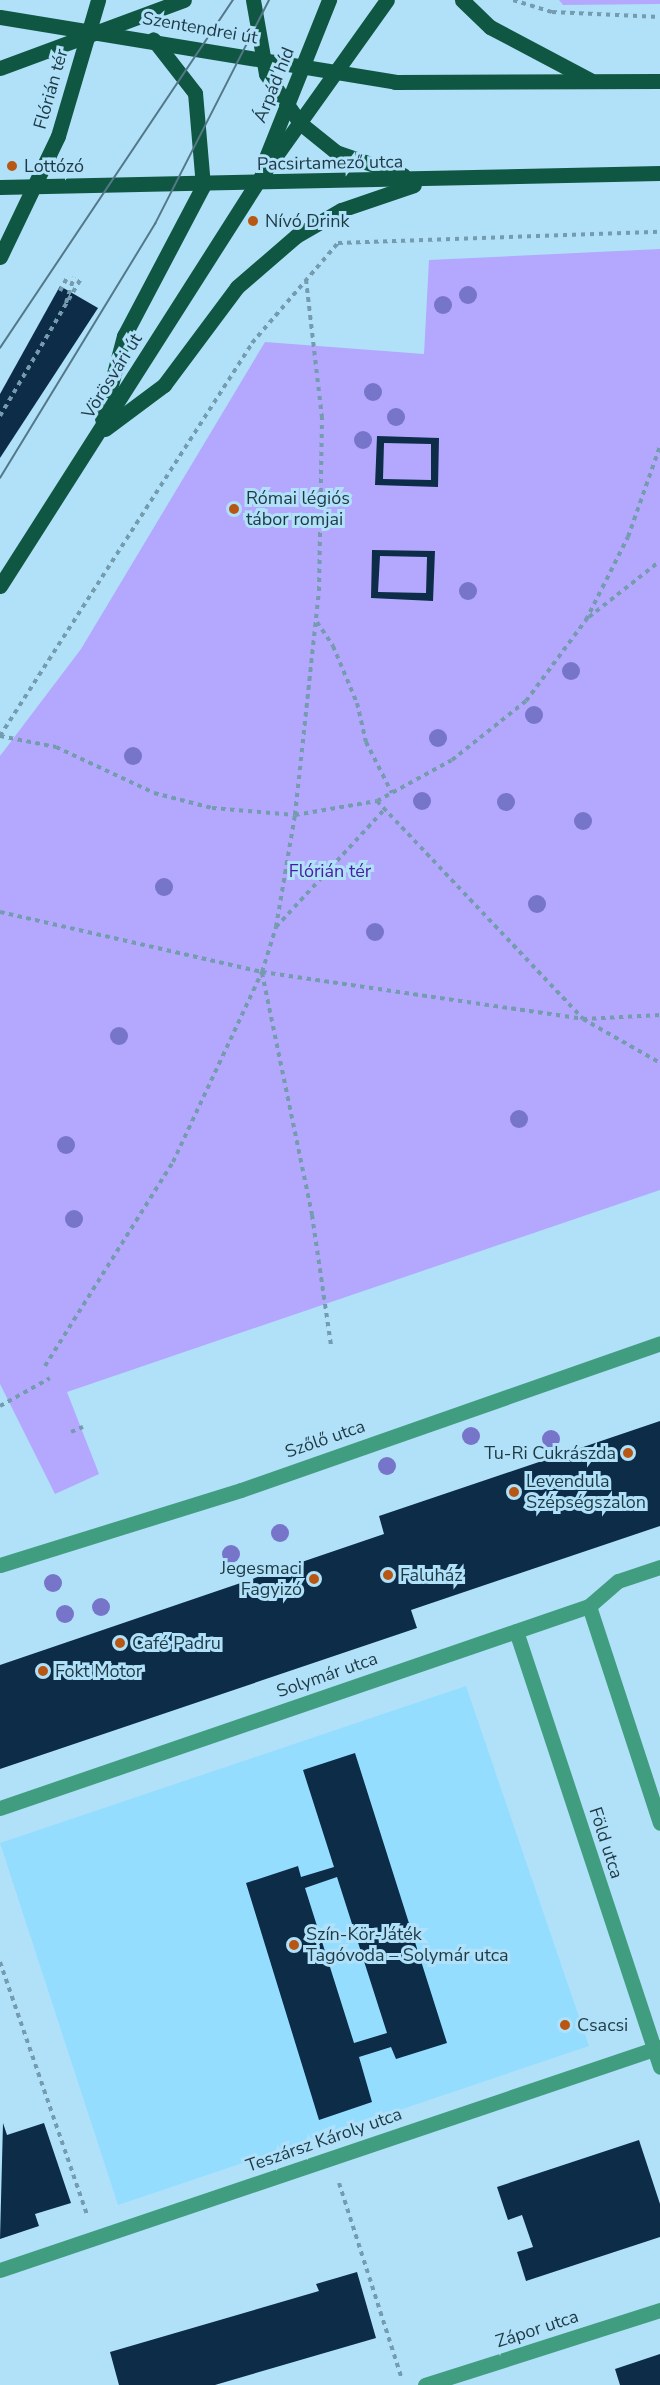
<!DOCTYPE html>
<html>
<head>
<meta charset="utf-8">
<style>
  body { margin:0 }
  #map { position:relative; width:660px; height:2385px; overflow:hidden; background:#b0e1f9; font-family:"Nunito Sans",sans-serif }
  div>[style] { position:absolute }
  .built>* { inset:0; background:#95ddff }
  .green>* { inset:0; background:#b3a8fe }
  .building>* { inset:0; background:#0c2c48 }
  .path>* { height:4px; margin-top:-2px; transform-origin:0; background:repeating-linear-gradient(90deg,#749bae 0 4.5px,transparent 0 9px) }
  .minor>* { height:15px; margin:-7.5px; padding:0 7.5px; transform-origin:7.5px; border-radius:7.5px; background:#419d7f }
  .major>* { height:15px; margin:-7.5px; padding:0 7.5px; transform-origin:7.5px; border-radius:7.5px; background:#105743 }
  .tram>* { height:1.5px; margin:-0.75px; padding:0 0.75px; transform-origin:0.75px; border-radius:0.75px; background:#557888 }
  .major-bridge>* { height:15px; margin:-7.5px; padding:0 7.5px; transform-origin:7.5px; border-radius:7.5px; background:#105743 }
  .trees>* { width:18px; height:18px; margin:-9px; border-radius:50%; background:#7775c9 }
  .dots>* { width:16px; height:16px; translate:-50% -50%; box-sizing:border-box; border:3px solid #b0e1f9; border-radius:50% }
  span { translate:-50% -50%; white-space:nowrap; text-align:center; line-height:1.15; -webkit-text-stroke:6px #b0e1f9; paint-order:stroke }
  .street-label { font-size:18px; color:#1f3944 }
  .poi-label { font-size:18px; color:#1f3944 }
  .left { translate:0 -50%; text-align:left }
  .right { translate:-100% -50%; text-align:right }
  .park-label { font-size:18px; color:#481da1 }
</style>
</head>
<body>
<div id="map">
  <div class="built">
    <div style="clip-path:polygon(466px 1686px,589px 2046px,118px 2205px,0 1843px)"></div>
  </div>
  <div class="green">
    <div style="clip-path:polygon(559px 0,660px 0,660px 4px,563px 5px)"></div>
    <div style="clip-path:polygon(660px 249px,660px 1190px,67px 1392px,99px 1474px,55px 1494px,0 1384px,0 756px,81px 649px,265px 342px,424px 354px,429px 260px)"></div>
  </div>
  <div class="building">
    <div style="clip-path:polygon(60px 286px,98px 308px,0 458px,0 394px)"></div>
    <div style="clip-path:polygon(evenodd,377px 436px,439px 438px,438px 487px,375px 485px,377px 436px,384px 443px,431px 444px,431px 480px,383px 479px,384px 443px)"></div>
    <div style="clip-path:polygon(evenodd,372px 550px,435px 551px,433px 601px,371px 598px,372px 550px,380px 556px,427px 557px,426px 593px,378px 592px,380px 556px)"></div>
    <div style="clip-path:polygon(660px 1421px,660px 1526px,411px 1610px,417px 1628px,0 1769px,0 1665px,384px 1534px,379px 1516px)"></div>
    <div style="clip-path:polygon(evenodd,355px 1753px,447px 2043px,396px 2059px,391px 2047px,359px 2057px,372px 2102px,319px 2120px,246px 1883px,298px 1866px,301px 1877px,334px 1867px,303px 1770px,355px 1753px,337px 1877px,387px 2033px,354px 2043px,305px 1888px,337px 1877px)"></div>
    <div style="clip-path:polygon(3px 2123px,7px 2135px,44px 2123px,71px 2203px,35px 2214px,39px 2226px,0 2239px)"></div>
    <div style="clip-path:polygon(639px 2140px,660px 2204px,660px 2237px,526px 2281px,517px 2252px,533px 2247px,522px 2215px,508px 2220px,497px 2187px)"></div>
    <div style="clip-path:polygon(357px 2272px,376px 2338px,215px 2385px,119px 2385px,110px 2352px,319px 2291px,316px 2284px)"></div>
    <div style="clip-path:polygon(660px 2354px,660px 2385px,620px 2385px,615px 2369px)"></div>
  </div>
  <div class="path">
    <div style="left:513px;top:0;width:41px;rotate:17.1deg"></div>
    <div style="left:552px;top:12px;width:108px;rotate:2.7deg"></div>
    <div style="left:60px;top:291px;width:17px;rotate:-62deg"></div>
    <div style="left:66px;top:303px;width:27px;rotate:-73deg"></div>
    <div style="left:0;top:416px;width:158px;rotate:-59.5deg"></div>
    <div style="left:589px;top:617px;width:90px;rotate:-38.3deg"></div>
    <div style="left:317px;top:622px;width:29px;rotate:56deg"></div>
    <div style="left:333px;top:646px;width:62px;rotate:67.2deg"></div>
    <div style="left:357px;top:703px;width:40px;rotate:77deg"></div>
    <div style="left:366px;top:742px;width:57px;rotate:63deg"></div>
    <div style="left:0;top:736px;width:467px;rotate:-57.3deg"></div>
    <div style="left:252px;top:343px;width:132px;rotate:-49.3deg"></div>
    <div style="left:338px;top:243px;width:322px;rotate:-2deg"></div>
    <div style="left:0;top:736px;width:57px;rotate:11.1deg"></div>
    <div style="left:56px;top:747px;width:108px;rotate:25.1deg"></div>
    <div style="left:154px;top:793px;width:60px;rotate:14.5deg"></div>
    <div style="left:212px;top:808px;width:83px;rotate:4.8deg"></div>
    <div style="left:295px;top:815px;width:83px;rotate:-9.7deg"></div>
    <div style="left:377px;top:801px;width:85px;rotate:-28.7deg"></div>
    <div style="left:452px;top:760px;width:95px;rotate:-38.6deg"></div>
    <div style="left:526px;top:701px;width:101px;rotate:-53.5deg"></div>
    <div style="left:586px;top:620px;width:93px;rotate:-63.2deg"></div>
    <div style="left:628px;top:537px;width:96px;rotate:-70.6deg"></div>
    <div style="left:377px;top:801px;width:300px;rotate:46.6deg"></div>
    <div style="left:583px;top:1019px;width:77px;rotate:-3deg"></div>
    <div style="left:0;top:912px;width:269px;rotate:12.9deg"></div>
    <div style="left:262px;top:972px;width:324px;rotate:8.3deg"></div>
    <div style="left:583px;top:1019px;width:89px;rotate:29.7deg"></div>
    <div style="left:276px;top:927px;width:161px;rotate:-47.3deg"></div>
    <div style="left:262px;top:973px;width:247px;rotate:78.3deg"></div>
    <div style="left:312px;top:1215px;width:131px;rotate:81.7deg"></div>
    <div style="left:45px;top:1366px;width:241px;rotate:-57.9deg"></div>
    <div style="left:173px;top:1162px;width:210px;rotate:-64.9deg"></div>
    <div style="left:262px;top:972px;width:47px;rotate:-72.7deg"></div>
    <div style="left:276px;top:927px;width:114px;rotate:-80.4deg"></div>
    <div style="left:295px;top:815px;width:225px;rotate:-83.9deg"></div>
    <div style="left:319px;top:591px;width:173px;rotate:-89deg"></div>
    <div style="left:322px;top:418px;width:139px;rotate:-96.6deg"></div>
    <div style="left:0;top:1406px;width:57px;rotate:-29.2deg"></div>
    <div style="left:71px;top:1432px;width:13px;rotate:-23deg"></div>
    <div style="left:0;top:1962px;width:268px;rotate:71deg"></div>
    <div style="left:339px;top:2183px;width:203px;rotate:72.2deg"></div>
  </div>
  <div class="minor">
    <div style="left:0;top:1565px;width:252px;rotate:-17.3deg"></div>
    <div style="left:241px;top:1490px;width:444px;rotate:-19.3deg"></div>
    <div style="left:589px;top:1606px;width:228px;rotate:71.9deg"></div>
    <div style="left:516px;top:1631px;width:459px;rotate:71.7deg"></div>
    <div style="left:0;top:1808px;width:623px;rotate:-18.93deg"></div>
    <div style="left:589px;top:1606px;width:38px;rotate:-41deg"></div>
    <div style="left:618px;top:1581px;width:44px;rotate:-18.4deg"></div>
    <div style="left:0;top:2270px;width:697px;rotate:-18.67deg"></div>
    <div style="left:425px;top:2385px;width:247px;rotate:-17.7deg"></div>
  </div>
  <div class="major">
    <div style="left:253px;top:0;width:75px;rotate:80deg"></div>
    <div style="left:266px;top:74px;width:60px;rotate:55.2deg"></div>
    <div style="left:300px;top:123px;width:46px;rotate:38.9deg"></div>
    <div style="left:336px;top:152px;width:71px;rotate:18.9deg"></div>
    <div style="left:462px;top:0;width:39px;rotate:44deg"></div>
    <div style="left:490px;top:27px;width:113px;rotate:27.9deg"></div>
    <div style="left:0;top:17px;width:400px;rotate:9.3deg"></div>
    <div style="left:395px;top:82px;width:265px;rotate:-0.2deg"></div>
    <div style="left:263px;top:165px;width:178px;rotate:-68.2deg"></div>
    <div style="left:0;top:187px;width:660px;rotate:-1.22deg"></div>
    <div style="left:0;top:257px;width:134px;rotate:-64.4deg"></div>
    <div style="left:58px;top:136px;width:142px;rotate:-73.6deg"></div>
    <div style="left:102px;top:419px;width:86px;rotate:-75.2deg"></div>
    <div style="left:124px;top:336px;width:170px;rotate:-62.2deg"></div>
    <div style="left:203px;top:186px;width:93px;rotate:-94.9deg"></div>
    <div style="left:195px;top:93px;width:68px;rotate:-127.9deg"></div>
    <div style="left:105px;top:429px;width:74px;rotate:-36.7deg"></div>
    <div style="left:164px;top:385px;width:122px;rotate:-53.3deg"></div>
    <div style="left:237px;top:287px;width:78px;rotate:-40.8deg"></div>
    <div style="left:296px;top:236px;width:52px;rotate:-30deg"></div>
    <div style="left:341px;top:210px;width:77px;rotate:-18.9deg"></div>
    <div style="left:0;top:586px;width:475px;rotate:-57.5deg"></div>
    <div style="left:255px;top:185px;width:227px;rotate:-54.5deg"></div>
  </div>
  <div class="tram">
    <div style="left:0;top:348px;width:419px;rotate:-56.2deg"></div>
    <div style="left:0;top:478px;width:298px;rotate:-58.6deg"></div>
    <div style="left:155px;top:224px;width:251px;rotate:-63deg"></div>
  </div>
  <div class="major-bridge">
    <div style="left:0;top:68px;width:196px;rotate:-20.3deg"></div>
  </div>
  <div class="trees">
    <div style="left:468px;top:295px"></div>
    <div style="left:443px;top:305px"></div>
    <div style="left:373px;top:392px"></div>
    <div style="left:396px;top:417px"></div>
    <div style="left:363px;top:440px"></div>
    <div style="left:468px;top:591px"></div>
    <div style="left:571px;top:671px"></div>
    <div style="left:534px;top:715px"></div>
    <div style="left:438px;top:738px"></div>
    <div style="left:133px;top:756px"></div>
    <div style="left:422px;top:801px"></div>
    <div style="left:506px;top:802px"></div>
    <div style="left:583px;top:821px"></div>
    <div style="left:164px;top:887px"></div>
    <div style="left:537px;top:904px"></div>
    <div style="left:375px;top:932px"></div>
    <div style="left:119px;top:1036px"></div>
    <div style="left:519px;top:1119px"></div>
    <div style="left:66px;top:1145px"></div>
    <div style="left:74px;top:1219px"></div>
    <div style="left:471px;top:1436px"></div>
    <div style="left:551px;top:1439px"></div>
    <div style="left:387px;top:1466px"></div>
    <div style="left:280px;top:1533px"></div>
    <div style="left:231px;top:1554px"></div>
    <div style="left:53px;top:1583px"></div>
    <div style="left:101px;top:1607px"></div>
    <div style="left:65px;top:1614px"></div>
  </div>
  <div class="dots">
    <div style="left:12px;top:166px;background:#b75713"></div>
    <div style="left:253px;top:221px;background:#b75713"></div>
    <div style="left:234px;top:509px;background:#b75713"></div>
    <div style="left:628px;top:1453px;background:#b75713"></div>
    <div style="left:514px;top:1492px;background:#b75713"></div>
    <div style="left:388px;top:1575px;background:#b75713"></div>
    <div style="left:314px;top:1579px;background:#b75713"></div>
    <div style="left:120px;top:1643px;background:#b75713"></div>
    <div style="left:43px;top:1671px;background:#b75713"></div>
    <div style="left:294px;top:1945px;background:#b75713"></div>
    <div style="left:565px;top:2025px;background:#b75713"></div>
  </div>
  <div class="street-label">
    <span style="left:200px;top:28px;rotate:10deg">Szentendrei út</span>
    <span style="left:274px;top:85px;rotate:-68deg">Árpád híd</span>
    <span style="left:51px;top:89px;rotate:-74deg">Flórián tér</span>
    <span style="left:330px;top:163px;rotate:-1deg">Pacsirtamező utca</span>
    <span style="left:112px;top:376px;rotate:-58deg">Vörösvári út</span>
    <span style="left:325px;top:1439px;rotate:-19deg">Szőlő utca</span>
    <span style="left:327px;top:1675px;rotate:-19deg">Solymár utca</span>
    <span style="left:606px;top:1843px;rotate:72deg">Föld utca</span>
    <span style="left:324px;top:2140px;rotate:-19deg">Teszársz Károly utca</span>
    <span style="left:537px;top:2329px;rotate:-18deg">Zápor utca</span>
  </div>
  <div class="poi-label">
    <span class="left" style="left:24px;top:166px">Lottózó</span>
    <span class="left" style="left:265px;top:221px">Nívó Drink</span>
    <span class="left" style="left:246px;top:509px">Római légiós<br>tábor romjai</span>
    <span class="right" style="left:616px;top:1453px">Tu-Ri Cukrászda</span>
    <span class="left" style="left:526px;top:1492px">Levendula<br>Szépségszalon</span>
    <span class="right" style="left:302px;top:1579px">Jegesmaci<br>Fagyizó</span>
    <span class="left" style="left:400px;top:1575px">Faluház</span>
    <span class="left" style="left:132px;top:1643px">Café Padru</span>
    <span class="left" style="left:55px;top:1671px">Fokt Motor</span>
    <span class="left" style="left:306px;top:1945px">Szín-Kör-Játék<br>Tagóvoda – Solymár utca</span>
    <span class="left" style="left:577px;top:2025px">Csacsi</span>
  </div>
  <div class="park-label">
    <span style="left:330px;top:871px">Flórián tér</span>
  </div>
</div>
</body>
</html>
